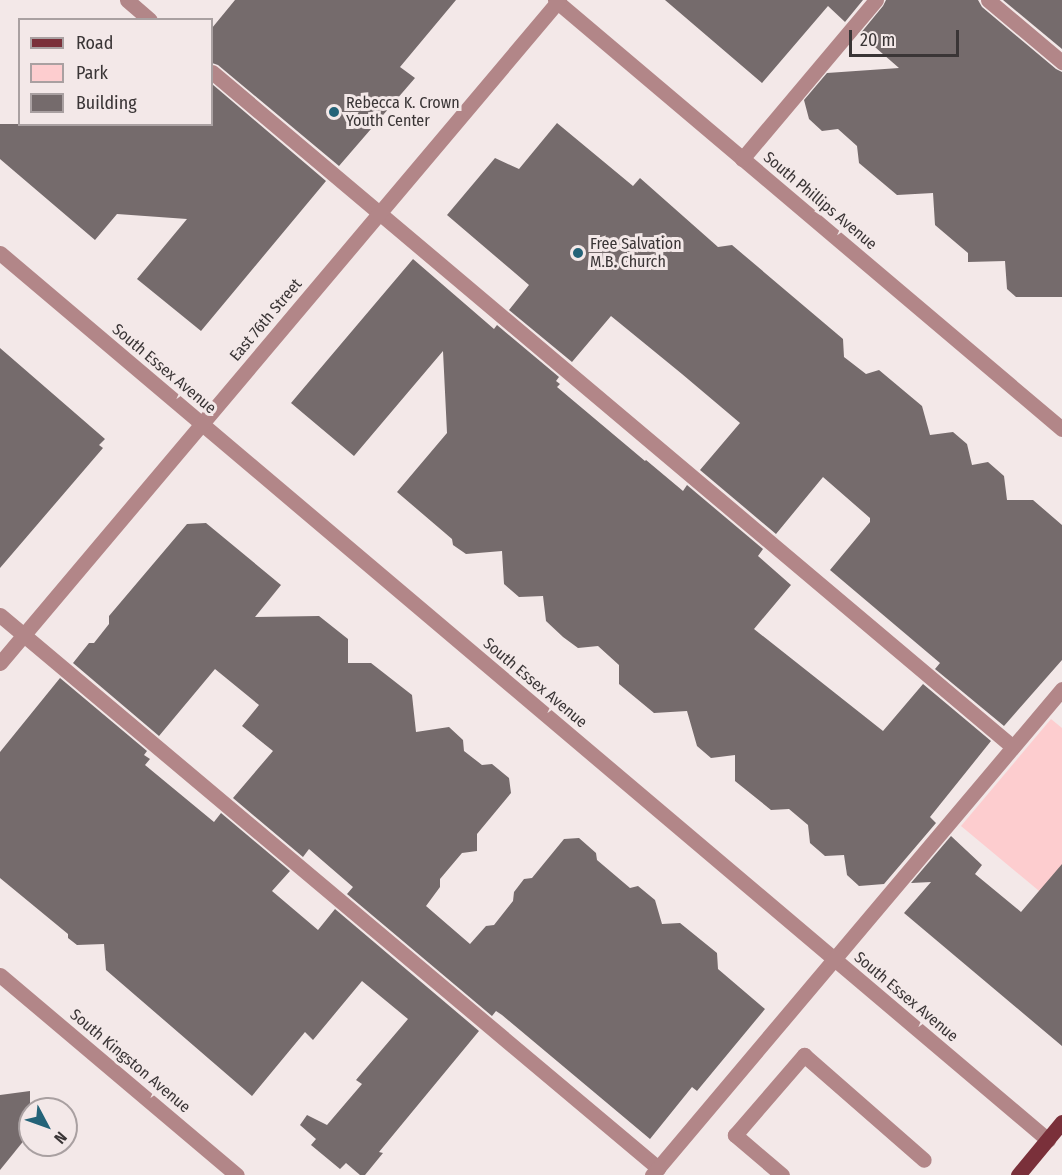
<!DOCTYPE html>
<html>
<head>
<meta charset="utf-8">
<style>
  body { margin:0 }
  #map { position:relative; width:1062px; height:1175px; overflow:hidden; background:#f3e8e8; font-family:"Fira Sans Condensed",sans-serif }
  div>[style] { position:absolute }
  .green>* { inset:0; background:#fdcdcf }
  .building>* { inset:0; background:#756b6c }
  .minor>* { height:15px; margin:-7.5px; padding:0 7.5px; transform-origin:7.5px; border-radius:7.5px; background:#b28688 }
  .major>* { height:15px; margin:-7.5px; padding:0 7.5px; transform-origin:7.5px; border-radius:7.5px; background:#7a303a }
  .dots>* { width:16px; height:16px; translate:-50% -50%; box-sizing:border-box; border:3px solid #f3e8e8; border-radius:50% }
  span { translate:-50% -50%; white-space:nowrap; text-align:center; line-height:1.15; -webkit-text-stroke:6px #f3e8e8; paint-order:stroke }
  .poi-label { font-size:16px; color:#3a3536 }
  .left { translate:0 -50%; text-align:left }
  .street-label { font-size:16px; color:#3a3536 }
  .legend { position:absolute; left:18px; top:18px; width:195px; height:108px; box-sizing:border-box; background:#f3e8e8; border:2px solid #a9a0a1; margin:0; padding:8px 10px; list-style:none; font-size:18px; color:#3a3536 }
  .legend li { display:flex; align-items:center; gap:12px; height:30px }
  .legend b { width:30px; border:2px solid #a9a0a1 }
  .north { position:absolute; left:18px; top:1097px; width:60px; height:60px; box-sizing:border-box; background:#f3e8e8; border:2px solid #a9a0a1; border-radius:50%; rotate:131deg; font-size:16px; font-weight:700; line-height:24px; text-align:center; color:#3a3536 }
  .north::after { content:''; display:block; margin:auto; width:21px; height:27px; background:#246378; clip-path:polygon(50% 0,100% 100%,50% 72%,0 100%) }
  .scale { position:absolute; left:849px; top:30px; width:110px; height:27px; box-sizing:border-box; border:3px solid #3a3536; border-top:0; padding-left:8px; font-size:18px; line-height:21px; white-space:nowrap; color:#3a3536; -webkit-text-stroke:4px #f3e8e8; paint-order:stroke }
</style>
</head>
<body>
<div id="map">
  <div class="green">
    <div style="clip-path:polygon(1051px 719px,1062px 728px,1062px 910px,961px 826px)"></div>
  </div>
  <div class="building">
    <div style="clip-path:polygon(235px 0,456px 0,400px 67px,415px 78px,339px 166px,218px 65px,212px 63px,212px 28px)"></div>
    <div style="clip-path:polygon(665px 0,863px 0,845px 22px,828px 6px,762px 83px)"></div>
    <div style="clip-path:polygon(886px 0,978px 0,982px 7px,1056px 69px,1062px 72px,1062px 297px,1016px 297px,1007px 289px,1005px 261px,968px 262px,968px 253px,935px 225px,933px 193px,897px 195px,859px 163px,857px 146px,838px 129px,822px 131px,809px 119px,804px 100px,827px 73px,899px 68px,860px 34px,883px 6px)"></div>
    <div style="clip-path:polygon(1003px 0,1062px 0,1062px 49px)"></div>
    <div style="clip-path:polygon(212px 84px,326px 181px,201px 331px,137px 279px,187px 219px,117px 214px,95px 240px,0 159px,0 124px,212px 124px)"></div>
    <div style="clip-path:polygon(557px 123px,633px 186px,640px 178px,718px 247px,732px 245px,843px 339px,844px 357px,866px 374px,879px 370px,922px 406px,930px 435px,953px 432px,967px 444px,972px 465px,988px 462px,1004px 476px,1007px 500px,1033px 500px,1062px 525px,1062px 660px,1004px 726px,935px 669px,940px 663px,830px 570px,870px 522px,870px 518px,823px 477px,776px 534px,700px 470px,740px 423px,682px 374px,611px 316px,572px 362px,509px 310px,529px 285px,447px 215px,495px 158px,519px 169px)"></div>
    <div style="clip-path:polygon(413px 259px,494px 329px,497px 325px,559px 377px,556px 381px,560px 384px,557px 387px,645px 461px,646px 460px,683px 491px,687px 485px,763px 549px,758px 556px,791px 585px,754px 629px,883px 731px,923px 684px,991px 741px,930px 817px,936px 823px,884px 884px,859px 886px,847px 875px,844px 855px,825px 856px,810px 843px,808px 825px,789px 809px,771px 810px,735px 781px,735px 755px,711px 758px,697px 746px,687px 711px,654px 713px,619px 684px,619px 665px,598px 646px,578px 648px,563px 637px,546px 621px,543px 596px,519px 597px,504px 584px,502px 551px,466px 554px,453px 545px,452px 539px,397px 492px,447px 433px,443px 351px,354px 456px,291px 403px)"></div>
    <div style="clip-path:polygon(0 348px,105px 439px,99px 445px,103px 448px,0 568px)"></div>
    <div style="clip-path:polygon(206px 523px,281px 585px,255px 617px,319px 616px,348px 639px,348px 663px,371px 663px,412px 695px,416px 732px,449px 727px,463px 740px,464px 751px,482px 765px,492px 764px,509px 778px,511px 793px,477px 834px,477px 851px,462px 853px,440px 879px,440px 887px,426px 906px,470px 944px,486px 926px,494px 925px,513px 901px,514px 892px,524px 879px,532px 878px,564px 839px,579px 838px,596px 853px,597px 860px,630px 888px,638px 886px,655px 900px,662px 924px,680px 923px,717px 953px,718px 969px,765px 1009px,697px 1091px,692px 1087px,650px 1139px,502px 1015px,496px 1011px,492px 1016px,347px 894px,353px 887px,309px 849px,303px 857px,233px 798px,273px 751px,242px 726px,259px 705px,215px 669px,159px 736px,73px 663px,89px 643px,94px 643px,109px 624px,109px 616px,187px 524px)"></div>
    <div style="clip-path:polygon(60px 678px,147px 751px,144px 755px,150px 759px,145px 765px,214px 822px,221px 813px,290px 871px,272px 891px,318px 930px,335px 909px,479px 1031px,379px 1152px,383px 1153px,365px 1175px,360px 1175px,346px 1163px,340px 1169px,311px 1145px,316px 1139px,300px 1125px,307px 1115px,327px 1125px,362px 1084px,356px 1080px,408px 1019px,362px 981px,313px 1040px,305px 1032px,252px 1096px,106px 970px,104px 944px,77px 945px,68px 938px,68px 934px,0 878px,0 752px)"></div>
    <div style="clip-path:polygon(951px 836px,982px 865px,975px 874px,1021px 912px,1062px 864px,1062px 1046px,904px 913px,931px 882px,911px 883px)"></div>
    <div style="clip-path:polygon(30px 1091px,30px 1133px,0 1170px,0 1095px)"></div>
  </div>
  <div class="minor">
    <div style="left:127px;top:0;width:30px;rotate:41deg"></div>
    <div style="left:555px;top:0;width:664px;rotate:40.24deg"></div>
    <div style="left:988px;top:0;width:97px;rotate:40deg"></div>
    <div style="left:212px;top:72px;width:1047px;rotate:40.12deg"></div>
    <div style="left:742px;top:159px;width:208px;rotate:-49.9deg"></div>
    <div style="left:0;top:253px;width:1373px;rotate:40.24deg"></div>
    <div style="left:0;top:615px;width:860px;rotate:40.04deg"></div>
    <div style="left:0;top:663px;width:867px;rotate:-49.86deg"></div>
    <div style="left:0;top:975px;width:310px;rotate:40.2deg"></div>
    <div style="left:652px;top:1175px;width:636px;rotate:-49.85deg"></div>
    <div style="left:782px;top:1175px;width:62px;rotate:-139.6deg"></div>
    <div style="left:735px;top:1135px;width:106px;rotate:-49.2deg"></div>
    <div style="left:804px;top:1055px;width:159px;rotate:41.2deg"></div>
  </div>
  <div class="major">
    <div style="left:1018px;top:1175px;width:69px;rotate:-50.3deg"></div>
  </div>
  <div class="dots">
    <div style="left:334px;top:112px;background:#246378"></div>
    <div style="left:578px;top:253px;background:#246378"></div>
  </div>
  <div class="poi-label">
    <span class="left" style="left:346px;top:112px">Rebecca K. Crown<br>Youth Center</span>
    <span class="left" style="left:590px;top:253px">Free Salvation<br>M.B. Church</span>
  </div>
  <div class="street-label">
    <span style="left:820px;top:201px;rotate:40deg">South Phillips Avenue</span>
    <span style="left:266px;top:320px;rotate:-50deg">East 76th Street</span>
    <span style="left:164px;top:369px;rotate:40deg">South Essex Avenue</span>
    <span style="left:535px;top:683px;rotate:40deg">South Essex Avenue</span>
    <span style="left:906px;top:997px;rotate:40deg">South Essex Avenue</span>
    <span style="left:130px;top:1061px;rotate:40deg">South Kingston Avenue</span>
  </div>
  <ul class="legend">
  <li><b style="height:8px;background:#7a303a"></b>Road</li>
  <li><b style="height:16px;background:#fdcdcf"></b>Park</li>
  <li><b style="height:16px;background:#756b6c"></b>Building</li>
  </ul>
  <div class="north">N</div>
  <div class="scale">20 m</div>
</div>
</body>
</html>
